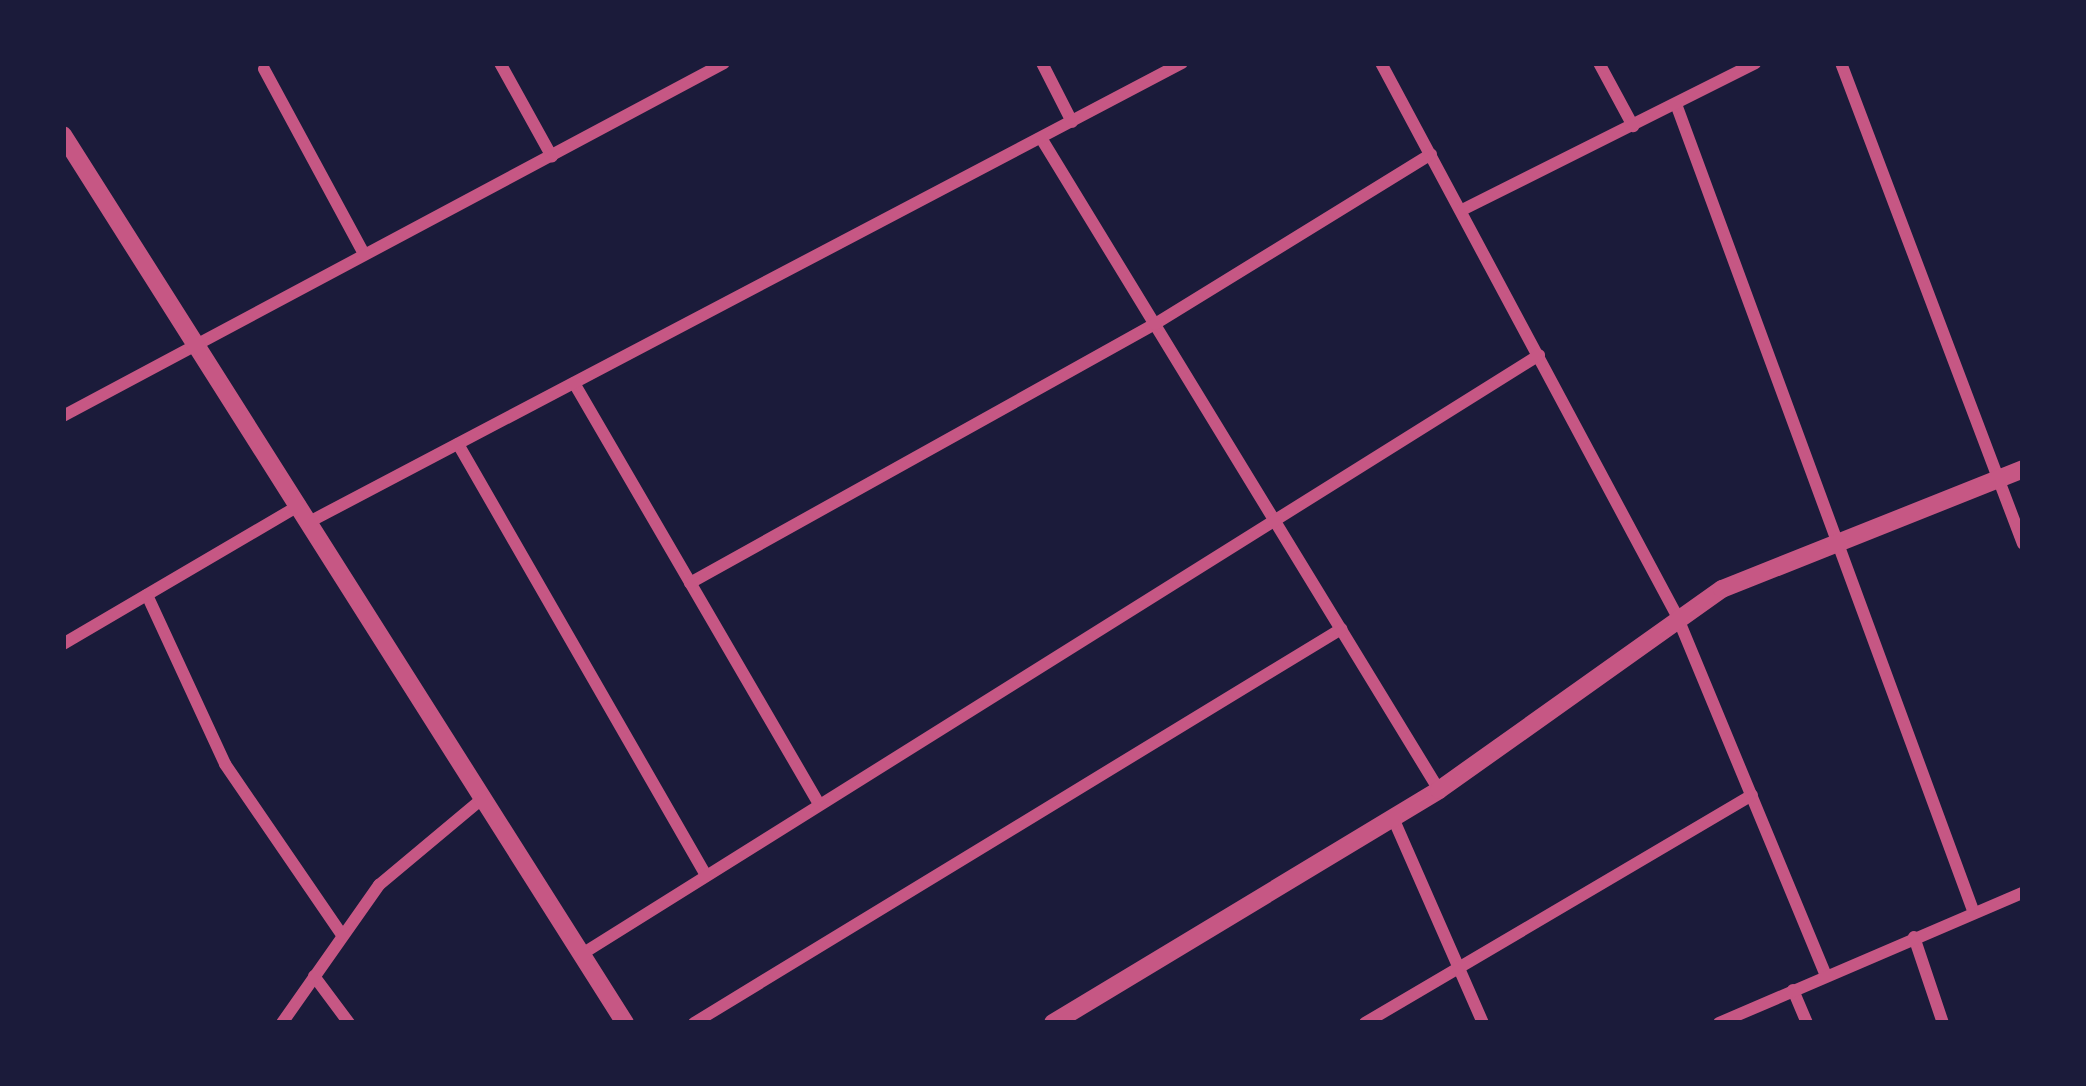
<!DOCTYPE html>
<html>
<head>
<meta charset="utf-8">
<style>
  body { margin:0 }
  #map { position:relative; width:2086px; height:1086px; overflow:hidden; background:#1b1b3a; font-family:Jost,sans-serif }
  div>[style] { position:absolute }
  .minor>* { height:12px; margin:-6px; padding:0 6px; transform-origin:6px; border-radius:6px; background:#c65784 }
  .tertiary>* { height:18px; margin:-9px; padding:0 9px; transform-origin:9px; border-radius:9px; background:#c65784 }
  span { translate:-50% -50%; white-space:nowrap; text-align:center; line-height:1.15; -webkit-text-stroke:9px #1b1b3a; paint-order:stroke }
  .frame { position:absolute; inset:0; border:66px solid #1b1b3a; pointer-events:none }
</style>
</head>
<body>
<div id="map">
  <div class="minor">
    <div style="left:500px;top:63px;width:107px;rotate:61deg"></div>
    <div style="left:1042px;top:63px;width:66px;rotate:63deg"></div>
    <div style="left:1381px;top:63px;width:627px;rotate:61.84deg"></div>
    <div style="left:1677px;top:616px;width:389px;rotate:67.5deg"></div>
    <div style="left:1599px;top:63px;width:72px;rotate:61.6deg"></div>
    <div style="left:1841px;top:63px;width:514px;rotate:69.27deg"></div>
    <div style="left:264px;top:69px;width:210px;rotate:61.6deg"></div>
    <div style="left:1676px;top:104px;width:862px;rotate:69.78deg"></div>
    <div style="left:1041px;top:138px;width:764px;rotate:58.6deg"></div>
    <div style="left:1462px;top:210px;width:328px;rotate:-26.6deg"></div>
    <div style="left:574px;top:383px;width:487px;rotate:59.8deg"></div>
    <div style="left:63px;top:416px;width:749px;rotate:-28.1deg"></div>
    <div style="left:458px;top:444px;width:498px;rotate:60.1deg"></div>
    <div style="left:311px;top:521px;width:984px;rotate:-27.74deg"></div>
    <div style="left:690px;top:583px;width:532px;rotate:-29.12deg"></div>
    <div style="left:1155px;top:324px;width:324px;rotate:-31.6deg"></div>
    <div style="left:147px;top:595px;width:186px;rotate:65.2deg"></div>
    <div style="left:225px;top:764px;width:207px;rotate:55.6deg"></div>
    <div style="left:63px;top:644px;width:275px;rotate:-30.4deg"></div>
    <div style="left:1393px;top:818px;width:224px;rotate:66.3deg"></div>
    <div style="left:1914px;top:937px;width:91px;rotate:71.4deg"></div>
    <div style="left:582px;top:954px;width:1129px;rotate:-32.04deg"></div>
    <div style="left:314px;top:976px;width:59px;rotate:53.3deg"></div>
    <div style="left:1793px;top:990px;width:36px;rotate:67deg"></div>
    <div style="left:282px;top:1023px;width:169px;rotate:-54.9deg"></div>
    <div style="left:379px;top:885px;width:136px;rotate:-39.9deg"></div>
    <div style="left:694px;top:1023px;width:758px;rotate:-31.34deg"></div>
    <div style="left:1365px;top:1023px;width:449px;rotate:-30.5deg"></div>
    <div style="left:1719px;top:1023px;width:331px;rotate:-23.2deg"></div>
  </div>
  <div class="tertiary">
    <div style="left:63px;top:135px;width:1051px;rotate:57.67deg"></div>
    <div style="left:1053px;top:1023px;width:451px;rotate:-31.1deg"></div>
    <div style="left:1439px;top:790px;width:347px;rotate:-35.4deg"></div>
    <div style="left:1722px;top:589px;width:324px;rotate:-21.7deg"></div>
  </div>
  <div class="frame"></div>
</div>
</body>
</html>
